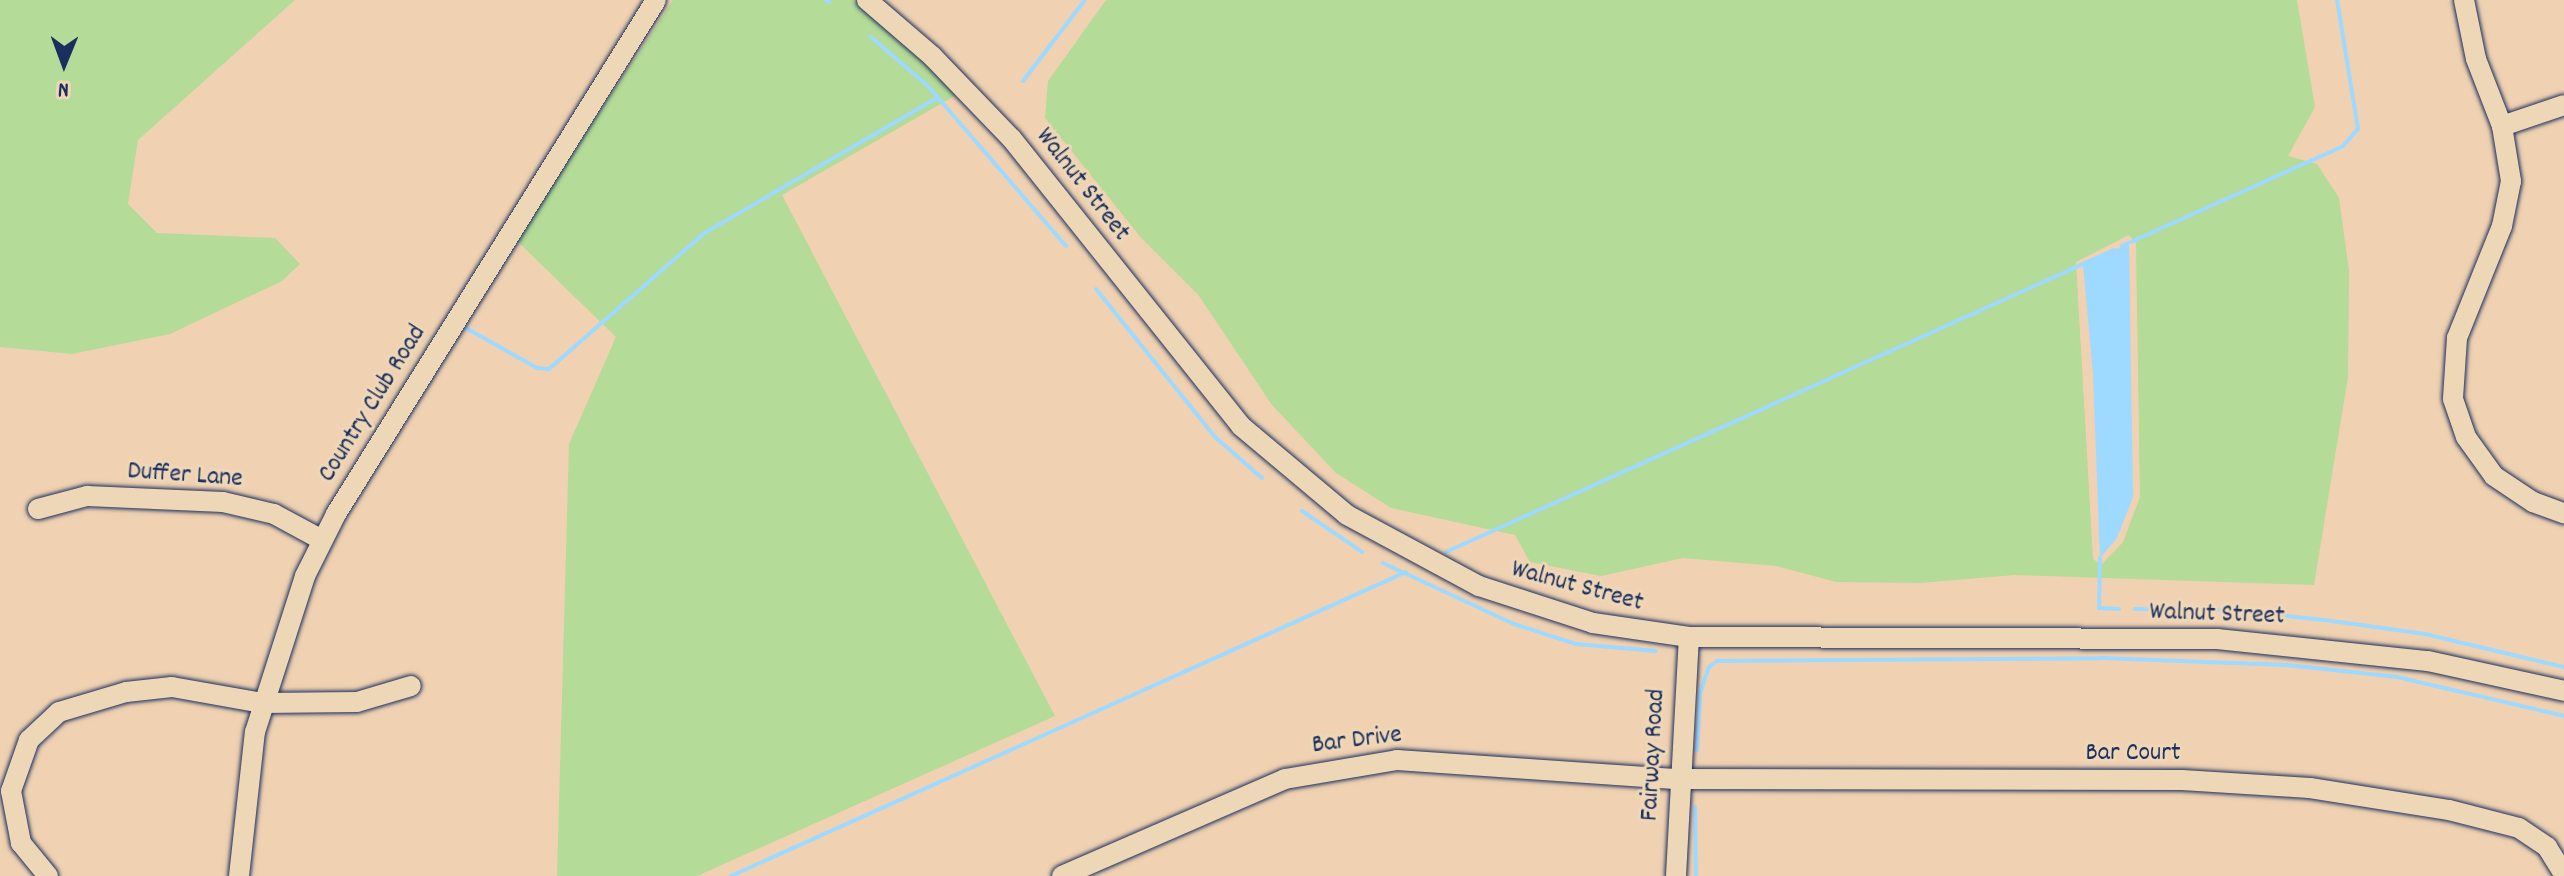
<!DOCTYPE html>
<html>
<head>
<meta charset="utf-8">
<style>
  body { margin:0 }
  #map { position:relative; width:2564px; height:876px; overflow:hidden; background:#f0d2b2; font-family:Dekko,sans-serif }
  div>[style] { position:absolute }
  .green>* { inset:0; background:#b4db97 }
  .water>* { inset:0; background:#9ed9ff }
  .stream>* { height:4px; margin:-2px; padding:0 2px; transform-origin:2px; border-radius:2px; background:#9ed9ff }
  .roads { filter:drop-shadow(0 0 2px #1b2f5e) drop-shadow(0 0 2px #1b2f5e) }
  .minor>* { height:20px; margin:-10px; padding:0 10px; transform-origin:10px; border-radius:10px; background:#eed7b7 }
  span { translate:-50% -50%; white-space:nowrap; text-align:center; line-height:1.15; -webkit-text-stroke:6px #eed7b7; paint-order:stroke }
  .street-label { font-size:26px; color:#1b2f5e }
  .north { position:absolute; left:24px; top:24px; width:80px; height:80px; -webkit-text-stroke:6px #eed7b7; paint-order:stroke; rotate:181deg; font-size:22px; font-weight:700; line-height:32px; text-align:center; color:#1b2f5e }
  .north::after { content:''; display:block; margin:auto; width:28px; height:36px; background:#1b2f5e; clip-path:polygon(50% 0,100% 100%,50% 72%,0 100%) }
</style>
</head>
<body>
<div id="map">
  <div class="green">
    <div style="clip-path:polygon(0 0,295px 0,138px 140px,128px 204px,157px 233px,275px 238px,300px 264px,282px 281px,170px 334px,72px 354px,0 347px)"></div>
    <div style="clip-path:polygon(673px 0,853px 0,958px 94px,782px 195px,1055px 716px,697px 876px,557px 876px,569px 444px,616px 337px,516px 240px)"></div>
    <div style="clip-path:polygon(evenodd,1106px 0,2297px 0,2315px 107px,2288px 156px,2317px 164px,2339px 198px,2349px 271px,2348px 377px,2314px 585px,2015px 575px,1920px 583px,1836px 582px,1776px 566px,1683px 558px,1601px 576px,1530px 562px,1515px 535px,1391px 508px,1336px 473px,1272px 405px,1199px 296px,1142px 239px,1045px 118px,1048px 81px,1106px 0,2129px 235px,2136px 243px,2140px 497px,2123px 542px,2101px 565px,2093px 559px,2076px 262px,2129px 235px)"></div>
  </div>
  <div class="water">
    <div style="clip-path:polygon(2129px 243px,2133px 497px,2117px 538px,2100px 558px,2093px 375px,2083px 264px)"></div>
  </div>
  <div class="stream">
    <div style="left:826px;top:0;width:4px;rotate:34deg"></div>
    <div style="left:871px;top:37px;width:74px;rotate:40.6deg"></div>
    <div style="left:927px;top:85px;width:213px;rotate:49.2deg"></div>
    <div style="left:1023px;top:81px;width:102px;rotate:-52.6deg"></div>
    <div style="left:2122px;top:246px;width:243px;rotate:-24.3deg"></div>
    <div style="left:2343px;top:146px;width:23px;rotate:-49deg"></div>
    <div style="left:2358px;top:129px;width:131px;rotate:-99.2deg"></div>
    <div style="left:1096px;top:289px;width:191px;rotate:51.2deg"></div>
    <div style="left:1216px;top:438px;width:61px;rotate:41deg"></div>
    <div style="left:466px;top:328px;width:81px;rotate:29.4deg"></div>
    <div style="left:537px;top:368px;width:12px;rotate:5deg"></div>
    <div style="left:549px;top:369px;width:205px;rotate:-41.2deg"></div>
    <div style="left:703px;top:234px;width:272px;rotate:-30.2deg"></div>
    <div style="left:1302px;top:511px;width:73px;rotate:34.3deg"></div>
    <div style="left:1446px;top:552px;width:733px;rotate:-24.33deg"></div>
    <div style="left:2100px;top:558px;width:50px;rotate:91.1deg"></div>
    <div style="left:2099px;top:608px;width:20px;rotate:3deg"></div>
    <div style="left:1383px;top:563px;width:145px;rotate:25deg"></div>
    <div style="left:1514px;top:624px;width:65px;rotate:17.9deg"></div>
    <div style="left:1576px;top:644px;width:80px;rotate:5deg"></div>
    <div style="left:2135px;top:609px;width:90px;rotate:0.6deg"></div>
    <div style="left:2225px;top:610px;width:100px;rotate:5.7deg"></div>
    <div style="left:2325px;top:620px;width:101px;rotate:8deg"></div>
    <div style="left:2425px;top:634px;width:143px;rotate:13.4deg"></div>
    <div style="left:1697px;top:750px;width:56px;rotate:-86.9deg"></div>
    <div style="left:1700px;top:694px;width:28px;rotate:-72deg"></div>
    <div style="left:1709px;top:667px;width:10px;rotate:-37deg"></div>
    <div style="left:1717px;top:661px;width:385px;rotate:-0.4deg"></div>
    <div style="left:2102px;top:658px;width:184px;rotate:2.2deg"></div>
    <div style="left:2286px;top:665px;width:112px;rotate:6.2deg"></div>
    <div style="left:2397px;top:677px;width:171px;rotate:13.1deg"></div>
    <div style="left:1695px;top:807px;width:69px;rotate:89.2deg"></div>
    <div style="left:731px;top:876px;width:740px;rotate:-24.25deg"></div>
  </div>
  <div class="roads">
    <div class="minor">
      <div style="left:867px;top:0;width:86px;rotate:40.7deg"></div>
      <div style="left:932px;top:56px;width:115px;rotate:46.1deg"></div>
      <div style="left:1012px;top:139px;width:367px;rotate:51.4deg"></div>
      <div style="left:1241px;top:426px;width:138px;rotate:40deg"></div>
      <div style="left:1347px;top:515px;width:150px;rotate:28.3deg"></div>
      <div style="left:1479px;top:586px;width:120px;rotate:18deg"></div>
      <div style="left:1593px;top:623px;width:97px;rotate:8.3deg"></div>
      <div style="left:1689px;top:637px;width:528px;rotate:0.22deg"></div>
      <div style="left:2217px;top:639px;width:212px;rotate:6deg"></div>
      <div style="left:2428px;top:661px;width:139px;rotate:12.4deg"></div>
      <div style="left:2464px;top:0;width:60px;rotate:78.5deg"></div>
      <div style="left:2476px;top:59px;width:72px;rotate:68.8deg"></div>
      <div style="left:2502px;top:126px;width:56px;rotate:80.7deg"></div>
      <div style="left:2511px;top:181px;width:46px;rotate:101.3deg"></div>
      <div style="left:2502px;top:226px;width:121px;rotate:111.9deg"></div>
      <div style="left:2457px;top:338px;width:61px;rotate:93.8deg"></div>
      <div style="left:2453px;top:399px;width:40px;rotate:71.1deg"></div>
      <div style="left:2466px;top:437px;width:48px;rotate:54.3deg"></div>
      <div style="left:2494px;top:476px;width:47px;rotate:33.7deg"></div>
      <div style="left:2533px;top:502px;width:33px;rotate:20deg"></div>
      <div style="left:2502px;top:126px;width:65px;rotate:-18.7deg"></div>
      <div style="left:38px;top:509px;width:51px;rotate:-14.9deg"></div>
      <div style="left:87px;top:496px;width:136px;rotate:2.5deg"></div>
      <div style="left:223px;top:502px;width:52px;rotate:13.2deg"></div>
      <div style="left:274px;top:514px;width:55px;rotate:28.4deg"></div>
      <div style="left:48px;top:876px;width:43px;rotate:-129.3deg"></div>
      <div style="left:21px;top:843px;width:53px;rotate:-100.9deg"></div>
      <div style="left:11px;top:791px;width:54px;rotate:-70.6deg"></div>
      <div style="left:29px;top:740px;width:41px;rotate:-43deg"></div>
      <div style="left:59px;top:712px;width:70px;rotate:-16.6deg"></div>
      <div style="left:126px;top:692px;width:46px;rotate:-6.2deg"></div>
      <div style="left:172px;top:687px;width:91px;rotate:10.1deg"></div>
      <div style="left:262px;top:703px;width:95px;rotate:-0.6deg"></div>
      <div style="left:357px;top:702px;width:56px;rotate:-16.5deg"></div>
      <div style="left:239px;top:876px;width:145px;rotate:-83.7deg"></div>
      <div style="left:255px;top:732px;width:164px;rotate:-72.2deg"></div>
      <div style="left:305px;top:576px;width:69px;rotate:-63.4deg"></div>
      <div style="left:336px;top:514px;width:605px;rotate:-58.09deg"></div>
      <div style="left:1062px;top:876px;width:243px;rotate:-23.5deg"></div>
      <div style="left:1285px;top:779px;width:114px;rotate:-9.6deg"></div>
      <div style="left:1397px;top:760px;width:282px;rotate:3.9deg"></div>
      <div style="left:1678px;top:779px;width:504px;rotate:0.11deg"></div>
      <div style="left:2182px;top:780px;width:128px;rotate:3.6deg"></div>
      <div style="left:2310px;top:788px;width:141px;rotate:9deg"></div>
      <div style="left:2449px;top:810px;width:72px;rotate:14.4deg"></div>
      <div style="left:2519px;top:828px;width:34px;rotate:34deg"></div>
      <div style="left:2547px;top:847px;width:32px;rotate:58deg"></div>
      <div style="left:1676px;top:876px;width:239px;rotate:-86.9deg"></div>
    </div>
  </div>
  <div class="street-label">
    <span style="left:1082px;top:185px;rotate:52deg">Walnut Street</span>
    <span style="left:373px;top:404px;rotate:-58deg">Country Club Road</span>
    <span style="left:185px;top:476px;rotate:4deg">Duffer Lane</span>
    <span style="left:1577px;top:587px;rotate:15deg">Walnut Street</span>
    <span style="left:2217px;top:615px;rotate:2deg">Walnut Street</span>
    <span style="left:1357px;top:741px;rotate:-7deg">Bar Drive</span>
    <span style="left:2133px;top:754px">Bar Court</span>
    <span style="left:1654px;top:755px;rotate:-87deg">Fairway Road</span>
  </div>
  <div class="north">N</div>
</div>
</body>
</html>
